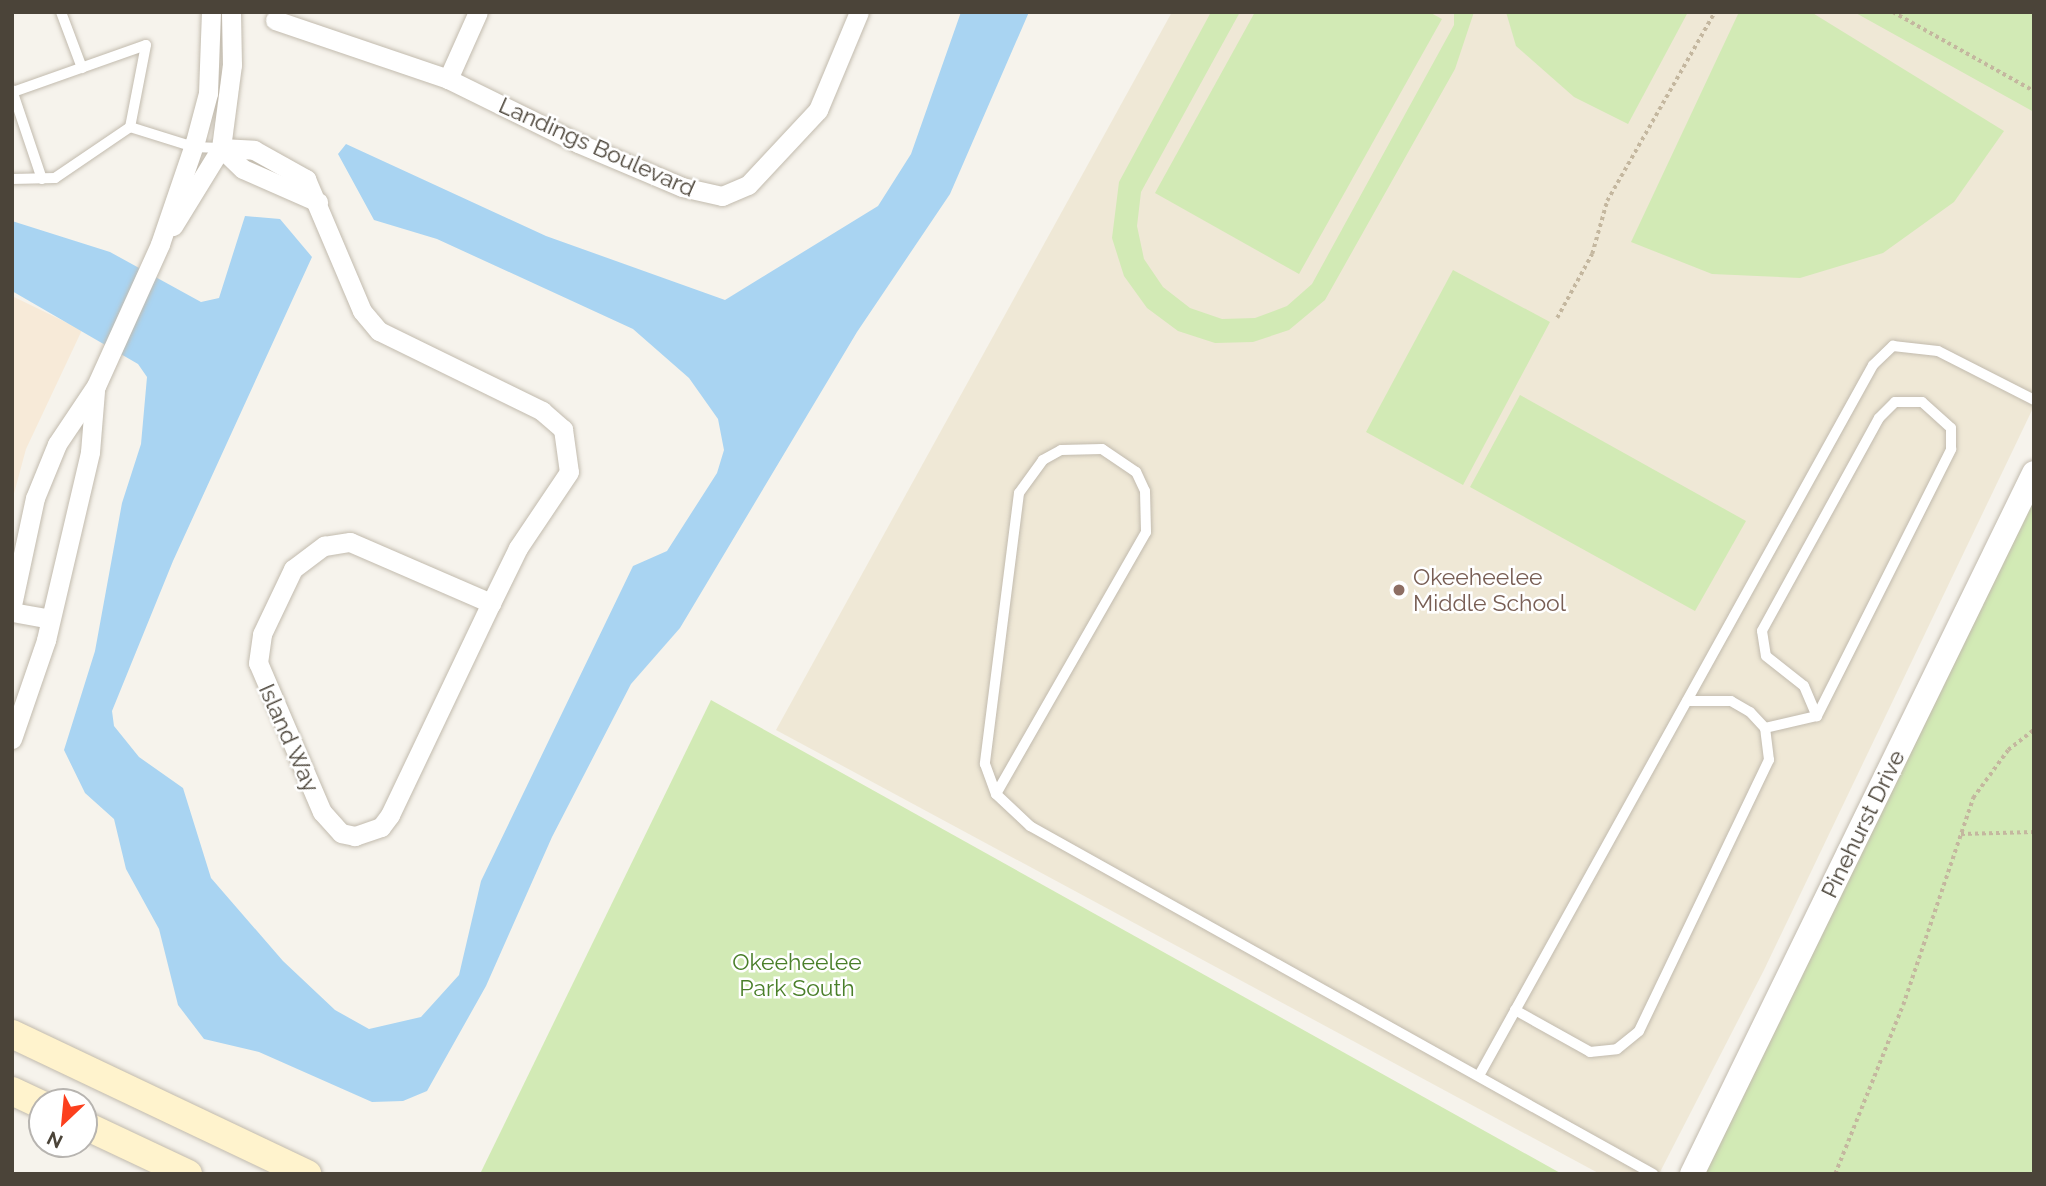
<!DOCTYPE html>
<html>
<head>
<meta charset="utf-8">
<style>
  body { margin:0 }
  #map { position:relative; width:2046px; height:1186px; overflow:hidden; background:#f6f3ec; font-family:Raleway,sans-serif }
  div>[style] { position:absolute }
  .commercial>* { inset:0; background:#f7ead8 }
  .education>* { inset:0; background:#efe8d6 }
  .green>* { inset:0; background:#d2eab5 }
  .water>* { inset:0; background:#a9d4f2 }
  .path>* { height:3.5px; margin-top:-1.75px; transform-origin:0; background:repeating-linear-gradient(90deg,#c4b79f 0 3.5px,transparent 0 7px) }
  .roads { filter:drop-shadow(0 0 2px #c2bbae) drop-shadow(0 0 2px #c2bbae) }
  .service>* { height:10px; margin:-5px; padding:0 5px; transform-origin:5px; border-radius:5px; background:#fff }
  .minor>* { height:19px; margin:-9.5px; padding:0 9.5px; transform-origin:9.5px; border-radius:9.5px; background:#fff }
  .tertiary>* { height:24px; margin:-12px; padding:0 12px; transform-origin:12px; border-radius:12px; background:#fff }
  .secondary>* { height:28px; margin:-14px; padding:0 14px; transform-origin:14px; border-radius:14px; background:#fff3cd }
  .dots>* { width:19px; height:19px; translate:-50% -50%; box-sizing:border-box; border:4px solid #fff; border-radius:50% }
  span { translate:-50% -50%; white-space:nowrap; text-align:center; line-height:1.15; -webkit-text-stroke:5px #fff; paint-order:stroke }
  .street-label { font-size:23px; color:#4b4439 }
  .education-label { font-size:23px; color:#785e54 }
  .left { translate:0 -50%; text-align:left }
  .park-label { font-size:23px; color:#4a7f2a }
  .frame { position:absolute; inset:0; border:14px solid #4b4439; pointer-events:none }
  .north { position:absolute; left:28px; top:1088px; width:70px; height:70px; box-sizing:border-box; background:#fff; border:2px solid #b7b4b0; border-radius:50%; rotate:206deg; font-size:19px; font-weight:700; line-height:28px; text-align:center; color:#4b4439 }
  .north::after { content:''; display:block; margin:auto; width:24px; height:32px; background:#fc3f1d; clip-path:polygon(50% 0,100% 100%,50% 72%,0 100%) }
</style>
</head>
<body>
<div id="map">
  <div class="commercial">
    <div style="clip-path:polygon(12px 296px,82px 330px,26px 449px,12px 501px)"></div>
  </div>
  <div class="education">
    <div style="clip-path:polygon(1172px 12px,1858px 12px,2034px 111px,2034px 406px,1764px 970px,1659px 1174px,1600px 1174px,776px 730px)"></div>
  </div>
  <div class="green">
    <div style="clip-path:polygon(1211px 12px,1240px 12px,1141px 192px,1137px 226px,1144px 259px,1163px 287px,1190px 308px,1222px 319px,1255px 318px,1287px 306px,1312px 284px,1454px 25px,1454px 12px,1474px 12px,1455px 69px,1325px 300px,1289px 330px,1253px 342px,1215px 343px,1178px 331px,1147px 308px,1124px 276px,1112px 238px,1119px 182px)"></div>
    <div style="clip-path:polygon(1255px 12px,1429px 12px,1442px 19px,1299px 274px,1155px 193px)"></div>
    <div style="clip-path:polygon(1506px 12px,1688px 12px,1628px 124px,1574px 97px,1516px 46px)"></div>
    <div style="clip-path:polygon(1739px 12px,1811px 12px,2004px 131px,1954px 202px,1883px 253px,1800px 278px,1712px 274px,1631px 242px)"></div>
    <div style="clip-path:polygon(1854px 12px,2034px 12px,2034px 112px)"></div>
    <div style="clip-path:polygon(1453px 270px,1550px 322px,1463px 485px,1366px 432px)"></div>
    <div style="clip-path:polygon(1520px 395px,1746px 521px,1695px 611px,1470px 487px)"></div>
    <div style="clip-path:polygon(2034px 459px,2034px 1174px,1683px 1174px)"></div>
    <div style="clip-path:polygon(711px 700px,1562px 1174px,480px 1174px)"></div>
  </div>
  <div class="water">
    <div style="clip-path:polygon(961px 12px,1029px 12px,950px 194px,857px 332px,680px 628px,631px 684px,552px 837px,486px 986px,427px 1091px,403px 1101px,372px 1102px,259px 1052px,204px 1039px,178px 1005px,159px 929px,126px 869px,114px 819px,85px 793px,64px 750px,95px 651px,122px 503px,141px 444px,147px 377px,138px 364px,12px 291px,12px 221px,110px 252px,201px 302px,219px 298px,245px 216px,280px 219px,312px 257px,173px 561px,112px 711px,114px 726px,139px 757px,183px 788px,211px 878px,283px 961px,335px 1010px,369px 1029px,421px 1017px,459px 975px,481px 881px,633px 566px,667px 551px,717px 473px,724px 450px,718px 419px,689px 378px,633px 329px,437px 239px,374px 220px,338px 154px,346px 144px,546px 236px,725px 300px,878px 206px,911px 154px)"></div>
  </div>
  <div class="path">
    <div style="left:1893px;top:12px;width:162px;rotate:29.3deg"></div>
    <div style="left:1557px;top:318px;width:73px;rotate:-61.3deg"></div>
    <div style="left:1592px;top:254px;width:55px;rotate:-74.2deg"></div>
    <div style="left:1607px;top:201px;width:218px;rotate:-60.3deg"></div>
    <div style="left:1961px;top:834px;width:73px;rotate:-1.6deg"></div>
    <div style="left:1835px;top:1174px;width:182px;rotate:-68.1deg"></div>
    <div style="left:1903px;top:1005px;width:219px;rotate:-71.3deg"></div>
    <div style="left:1973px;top:798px;width:59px;rotate:-53.9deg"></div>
    <div style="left:2008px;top:750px;width:33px;rotate:-38deg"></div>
  </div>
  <div class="roads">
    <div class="service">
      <div style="left:61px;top:12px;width:60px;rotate:69.4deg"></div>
      <div style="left:12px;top:90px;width:94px;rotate:71.4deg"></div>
      <div style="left:13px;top:92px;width:141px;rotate:-19.5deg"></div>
      <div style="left:146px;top:45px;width:84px;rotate:101deg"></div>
      <div style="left:130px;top:127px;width:67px;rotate:17.4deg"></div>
      <div style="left:194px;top:147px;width:26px;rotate:2deg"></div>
      <div style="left:12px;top:179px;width:43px;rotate:-1.3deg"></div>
      <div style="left:55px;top:178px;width:91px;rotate:-34.2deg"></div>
      <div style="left:1765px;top:728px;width:53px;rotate:-13deg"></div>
      <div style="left:1817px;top:716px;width:299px;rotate:-63.3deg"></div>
      <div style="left:1951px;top:449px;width:21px;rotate:-90deg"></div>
      <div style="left:1951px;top:428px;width:39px;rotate:-138deg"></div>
      <div style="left:1922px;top:402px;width:27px;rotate:180deg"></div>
      <div style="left:1895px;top:402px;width:23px;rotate:135deg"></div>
      <div style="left:1879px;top:418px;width:243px;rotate:118.8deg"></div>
      <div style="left:1762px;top:631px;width:25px;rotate:81deg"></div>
      <div style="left:1766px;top:656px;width:48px;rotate:38.3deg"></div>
      <div style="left:1804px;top:686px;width:33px;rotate:67deg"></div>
      <div style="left:996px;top:794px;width:302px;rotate:-60.2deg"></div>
      <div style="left:1146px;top:532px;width:41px;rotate:-91.4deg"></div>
      <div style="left:1145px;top:491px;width:21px;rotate:-115deg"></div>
      <div style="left:1136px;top:472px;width:41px;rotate:-145.9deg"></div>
      <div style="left:1102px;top:449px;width:41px;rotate:178.6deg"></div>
      <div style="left:1061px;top:450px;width:21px;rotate:151deg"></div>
      <div style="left:1043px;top:460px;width:41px;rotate:126deg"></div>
      <div style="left:1019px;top:493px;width:273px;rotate:97.2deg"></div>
      <div style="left:985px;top:764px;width:32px;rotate:70deg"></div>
      <div style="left:996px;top:794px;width:47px;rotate:43.3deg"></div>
      <div style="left:1030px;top:826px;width:714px;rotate:29.19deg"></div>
      <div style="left:1515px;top:1010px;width:86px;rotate:29.2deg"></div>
      <div style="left:1590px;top:1052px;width:27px;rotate:-6deg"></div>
      <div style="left:1617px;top:1049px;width:28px;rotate:-39deg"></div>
      <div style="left:1639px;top:1031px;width:301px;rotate:-64.4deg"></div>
      <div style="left:1769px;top:760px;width:32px;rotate:-97deg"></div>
      <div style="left:1765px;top:728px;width:22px;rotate:-133deg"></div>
      <div style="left:1750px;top:712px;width:22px;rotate:-150deg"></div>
      <div style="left:1731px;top:701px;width:44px;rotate:180deg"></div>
      <div style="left:1481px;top:1072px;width:808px;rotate:-60.99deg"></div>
      <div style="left:1873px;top:365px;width:28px;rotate:-44deg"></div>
      <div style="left:1893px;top:346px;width:45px;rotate:6.3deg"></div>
      <div style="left:1938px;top:351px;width:108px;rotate:27deg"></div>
    </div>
    <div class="minor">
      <div style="left:275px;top:20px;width:183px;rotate:18.8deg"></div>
      <div style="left:448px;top:79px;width:145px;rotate:26.2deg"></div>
      <div style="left:578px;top:143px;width:113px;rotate:22.9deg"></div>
      <div style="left:682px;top:187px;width:41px;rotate:12.7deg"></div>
      <div style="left:722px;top:196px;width:28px;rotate:-23deg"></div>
      <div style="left:748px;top:185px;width:103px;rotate:-47deg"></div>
      <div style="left:818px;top:110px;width:106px;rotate:-67.3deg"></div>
      <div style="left:448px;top:79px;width:73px;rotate:-65.9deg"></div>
      <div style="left:221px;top:148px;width:33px;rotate:3deg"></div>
      <div style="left:254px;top:150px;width:60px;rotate:29.1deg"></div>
      <div style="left:306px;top:179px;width:143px;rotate:67deg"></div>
      <div style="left:362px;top:311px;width:26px;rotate:50deg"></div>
      <div style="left:379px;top:331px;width:182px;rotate:26.1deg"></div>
      <div style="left:542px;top:411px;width:28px;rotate:41deg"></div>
      <div style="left:563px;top:429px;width:43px;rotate:82.1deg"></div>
      <div style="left:569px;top:472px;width:92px;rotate:123.9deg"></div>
      <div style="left:518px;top:548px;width:61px;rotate:116.1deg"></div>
      <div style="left:221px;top:148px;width:30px;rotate:44deg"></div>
      <div style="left:243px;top:169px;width:82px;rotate:23.7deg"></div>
      <div style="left:173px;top:226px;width:92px;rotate:-58.4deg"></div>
      <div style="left:221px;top:148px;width:84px;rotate:-82.5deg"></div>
      <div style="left:232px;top:65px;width:53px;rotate:-91.1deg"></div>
      <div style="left:350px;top:542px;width:154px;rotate:23.4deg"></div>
      <div style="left:491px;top:603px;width:235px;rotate:115.5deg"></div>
      <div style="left:390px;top:815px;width:15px;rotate:127deg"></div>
      <div style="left:381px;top:827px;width:28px;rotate:161deg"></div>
      <div style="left:355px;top:836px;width:14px;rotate:-168deg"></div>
      <div style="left:341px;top:833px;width:28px;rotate:-132deg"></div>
      <div style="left:322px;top:812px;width:162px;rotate:-113.2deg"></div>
      <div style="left:258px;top:663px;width:29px;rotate:-82deg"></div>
      <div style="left:262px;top:634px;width:72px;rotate:-64.5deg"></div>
      <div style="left:293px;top:569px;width:39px;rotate:-37deg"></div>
      <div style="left:324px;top:546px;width:26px;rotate:-9deg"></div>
      <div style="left:12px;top:605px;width:109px;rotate:-77.9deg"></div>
      <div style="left:35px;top:498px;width:58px;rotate:-67.8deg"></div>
      <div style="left:57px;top:444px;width:70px;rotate:-56.1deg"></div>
      <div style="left:96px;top:386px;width:156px;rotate:-65.7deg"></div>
      <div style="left:160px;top:244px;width:108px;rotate:-71.1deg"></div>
      <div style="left:195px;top:142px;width:51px;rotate:-75.1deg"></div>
      <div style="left:208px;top:93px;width:81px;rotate:-87.9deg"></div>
      <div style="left:12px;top:612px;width:39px;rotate:10deg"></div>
      <div style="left:12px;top:739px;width:105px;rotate:-71deg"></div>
      <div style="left:46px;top:640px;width:193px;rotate:-76.8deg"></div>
      <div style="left:90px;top:452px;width:61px;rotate:-85.3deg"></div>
    </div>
    <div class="tertiary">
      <div style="left:1692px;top:1174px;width:780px;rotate:-63.99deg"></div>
    </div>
    <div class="secondary">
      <div style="left:12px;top:1034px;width:327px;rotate:25.4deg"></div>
      <div style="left:12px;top:1091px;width:33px;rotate:25deg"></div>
      <div style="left:84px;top:1125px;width:115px;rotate:25.2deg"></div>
    </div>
  </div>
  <div class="dots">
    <div style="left:1399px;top:590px;background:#8d6e63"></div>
  </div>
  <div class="street-label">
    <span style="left:597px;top:147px;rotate:24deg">Landings Boulevard</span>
    <span style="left:289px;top:738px;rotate:66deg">Island Way</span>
    <span style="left:1863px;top:824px;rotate:-64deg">Pinehurst Drive</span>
  </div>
  <div class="education-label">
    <span class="left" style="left:1413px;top:590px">Okeeheelee<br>Middle School</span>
  </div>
  <div class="park-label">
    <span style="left:797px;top:975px">Okeeheelee<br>Park South</span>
  </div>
  <div class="frame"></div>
  <div class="north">N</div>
</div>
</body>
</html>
